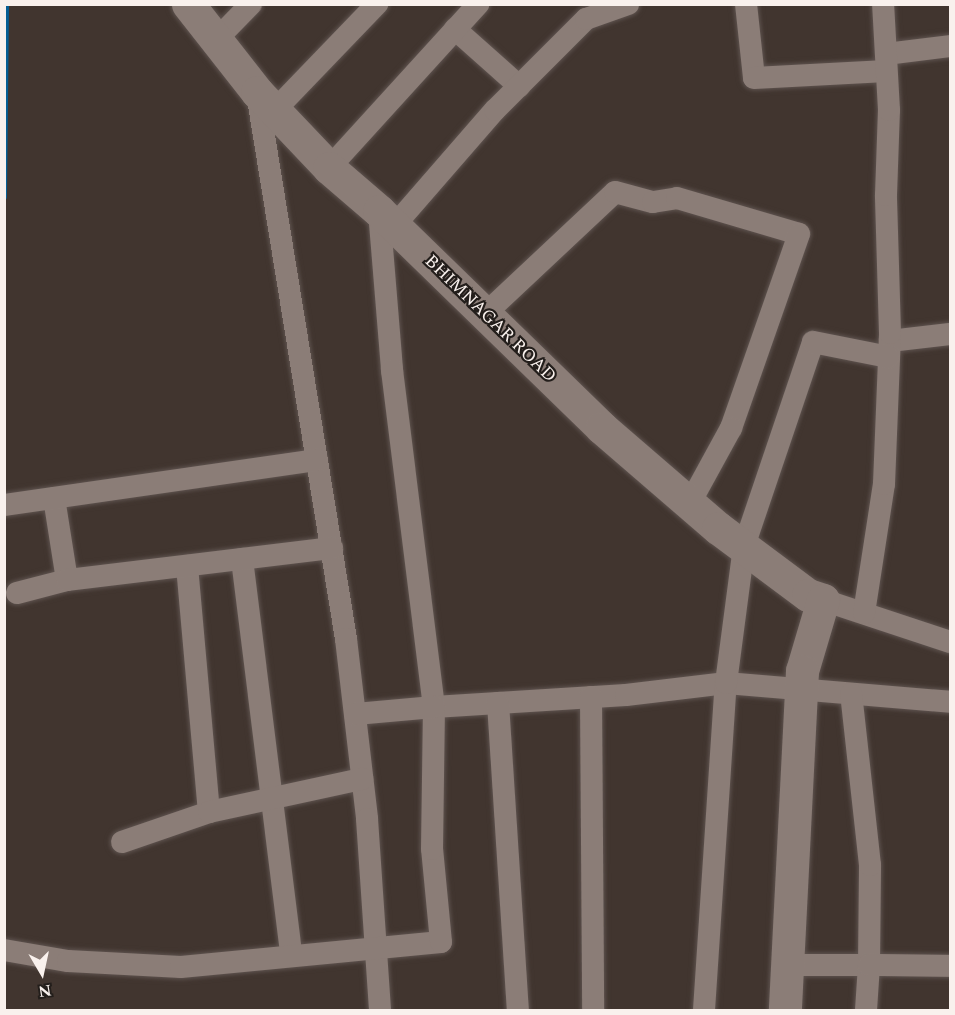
<!DOCTYPE html>
<html>
<head>
<meta charset="utf-8">
<style>
  body { margin:0 }
  #map { position:relative; width:955px; height:1015px; overflow:hidden; background:#41352f; font-family:Spectral,serif }
  div>[style] { position:absolute }
  .stream>* { height:6px; margin:-3px; padding:0 3px; transform-origin:3px; border-radius:3px; background:#055e94 }
  .roads { filter:drop-shadow(0 0 2px #5e534f) drop-shadow(0 0 2px #5e534f) }
  .street>* { height:22px; margin:-11px; padding:0 11px; transform-origin:11px; border-radius:11px; background:#8b7d77 }
  .secondary>* { height:33px; margin:-16.5px; padding:0 16.5px; transform-origin:16.5px; border-radius:16.5px; background:#8b7d77 }
  span { translate:-50% -50%; white-space:nowrap; text-align:center; line-height:1.15; -webkit-text-stroke:4.5px #231e1b; paint-order:stroke }
  .street-label { font-size:18px; color:#f9f1ed }
  .frame { position:absolute; inset:0; border:6px solid #f9f1ed; pointer-events:none }
  .north { position:absolute; left:12px; top:943px; width:60px; height:60px; -webkit-text-stroke:4px #231e1b; paint-order:stroke; rotate:171deg; font-size:16px; font-weight:700; line-height:24px; text-align:center; color:#f9f1ed }
  .north::after { content:''; display:block; margin:auto; width:21px; height:27px; background:#f9f1ed; clip-path:polygon(50% 0,100% 100%,50% 72%,0 100%) }
</style>
</head>
<body>
<div id="map">
  <div class="stream">
    <div style="left:4px;top:197px;width:193px;rotate:-89.4deg"></div>
  </div>
  <div class="roads">
    <div class="street">
      <div style="left:746px;top:4px;width:74px;rotate:83.8deg"></div>
      <div style="left:754px;top:78px;width:132px;rotate:-3deg"></div>
      <div style="left:455px;top:29px;width:86px;rotate:41.7deg"></div>
      <div style="left:216px;top:40px;width:50px;rotate:-45.8deg"></div>
      <div style="left:886px;top:54px;width:64px;rotate:-7.1deg"></div>
      <div style="left:257px;top:93px;width:553px;rotate:80.74deg"></div>
      <div style="left:346px;top:639px;width:181px;rotate:83.3deg"></div>
      <div style="left:367px;top:819px;width:191px;rotate:86.1deg"></div>
      <div style="left:274px;top:111px;width:149px;rotate:-46.1deg"></div>
      <div style="left:329px;top:168px;width:222px;rotate:-47.7deg"></div>
      <div style="left:379px;top:211px;width:160px;rotate:85.3deg"></div>
      <div style="left:392px;top:370px;width:340px;rotate:82.9deg"></div>
      <div style="left:434px;top:707px;width:192px;rotate:-3.6deg"></div>
      <div style="left:626px;top:695px;width:101px;rotate:-6.8deg"></div>
      <div style="left:726px;top:683px;width:225px;rotate:4.8deg"></div>
      <div style="left:394px;top:226px;width:154px;rotate:-49deg"></div>
      <div style="left:495px;top:110px;width:129px;rotate:-45deg"></div>
      <div style="left:586px;top:19px;width:45px;rotate:-19.7deg"></div>
      <div style="left:485px;top:314px;width:178px;rotate:-43.2deg"></div>
      <div style="left:615px;top:192px;width:39px;rotate:15deg"></div>
      <div style="left:653px;top:202px;width:24px;rotate:-9deg"></div>
      <div style="left:677px;top:198px;width:127px;rotate:16.4deg"></div>
      <div style="left:799px;top:234px;width:206px;rotate:109.3deg"></div>
      <div style="left:731px;top:428px;width:85px;rotate:118.7deg"></div>
      <div style="left:890px;top:341px;width:60px;rotate:-6.7deg"></div>
      <div style="left:54px;top:498px;width:83px;rotate:81deg"></div>
      <div style="left:4px;top:505px;width:316px;rotate:-8.2deg"></div>
      <div style="left:242px;top:559px;width:399px;rotate:82.9deg"></div>
      <div style="left:187px;top:566px;width:247px;rotate:84.9deg"></div>
      <div style="left:17px;top:593px;width:52px;rotate:-14.6deg"></div>
      <div style="left:67px;top:580px;width:267px;rotate:-6.9deg"></div>
      <div style="left:823px;top:600px;width:134px;rotate:18.3deg"></div>
      <div style="left:864px;top:613px;width:131px;rotate:-81.2deg"></div>
      <div style="left:884px;top:484px;width:151px;rotate:-87.7deg"></div>
      <div style="left:890px;top:333px;width:138px;rotate:-91.7deg"></div>
      <div style="left:886px;top:195px;width:85px;rotate:-88deg"></div>
      <div style="left:889px;top:110px;width:106px;rotate:-93.2deg"></div>
      <div style="left:591px;top:697px;width:313px;rotate:89.6deg"></div>
      <div style="left:498px;top:703px;width:308px;rotate:86.3deg"></div>
      <div style="left:122px;top:842px;width:92px;rotate:-19deg"></div>
      <div style="left:209px;top:812px;width:157px;rotate:-12.2deg"></div>
      <div style="left:4px;top:950px;width:65px;rotate:9.8deg"></div>
      <div style="left:68px;top:961px;width:113px;rotate:3deg"></div>
      <div style="left:181px;top:967px;width:261px;rotate:-5.5deg"></div>
      <div style="left:441px;top:942px;width:93px;rotate:-95.5deg"></div>
      <div style="left:432px;top:849px;width:142px;rotate:-89.2deg"></div>
      <div style="left:434px;top:707px;width:79px;rotate:174.9deg"></div>
      <div style="left:788px;top:965px;width:81px"></div>
      <div style="left:869px;top:965px;width:100px;rotate:-89.4deg"></div>
      <div style="left:870px;top:865px;width:172px;rotate:-96.3deg"></div>
      <div style="left:704px;top:1010px;width:328px;rotate:-86.2deg"></div>
      <div style="left:726px;top:683px;width:138px;rotate:-82.5deg"></div>
      <div style="left:744px;top:546px;width:215px;rotate:-71.3deg"></div>
      <div style="left:813px;top:342px;width:77px;rotate:11.2deg"></div>
      <div style="left:866px;top:1010px;width:45px;rotate:-86.2deg"></div>
      <div style="left:869px;top:965px;width:81px;rotate:0.7deg"></div>
    </div>
    <div class="secondary">
      <div style="left:188px;top:4px;width:112px;rotate:51.9deg"></div>
      <div style="left:257px;top:92px;width:105px;rotate:46.5deg"></div>
      <div style="left:329px;top:168px;width:66px;rotate:40.7deg"></div>
      <div style="left:379px;top:211px;width:311px;rotate:44.2deg"></div>
      <div style="left:602px;top:428px;width:153px;rotate:40.8deg"></div>
      <div style="left:718px;top:528px;width:112px;rotate:36.7deg"></div>
      <div style="left:808px;top:595px;width:16px;rotate:18deg"></div>
      <div style="left:823px;top:600px;width:74px;rotate:106.5deg"></div>
      <div style="left:802px;top:671px;width:339px;rotate:92.9deg"></div>
    </div>
  </div>
  <div class="street-label">
    <span style="left:490px;top:319px;rotate:44deg">BHIMNAGAR ROAD</span>
  </div>
  <div class="frame"></div>
  <div class="north">N</div>
</div>
</body>
</html>
